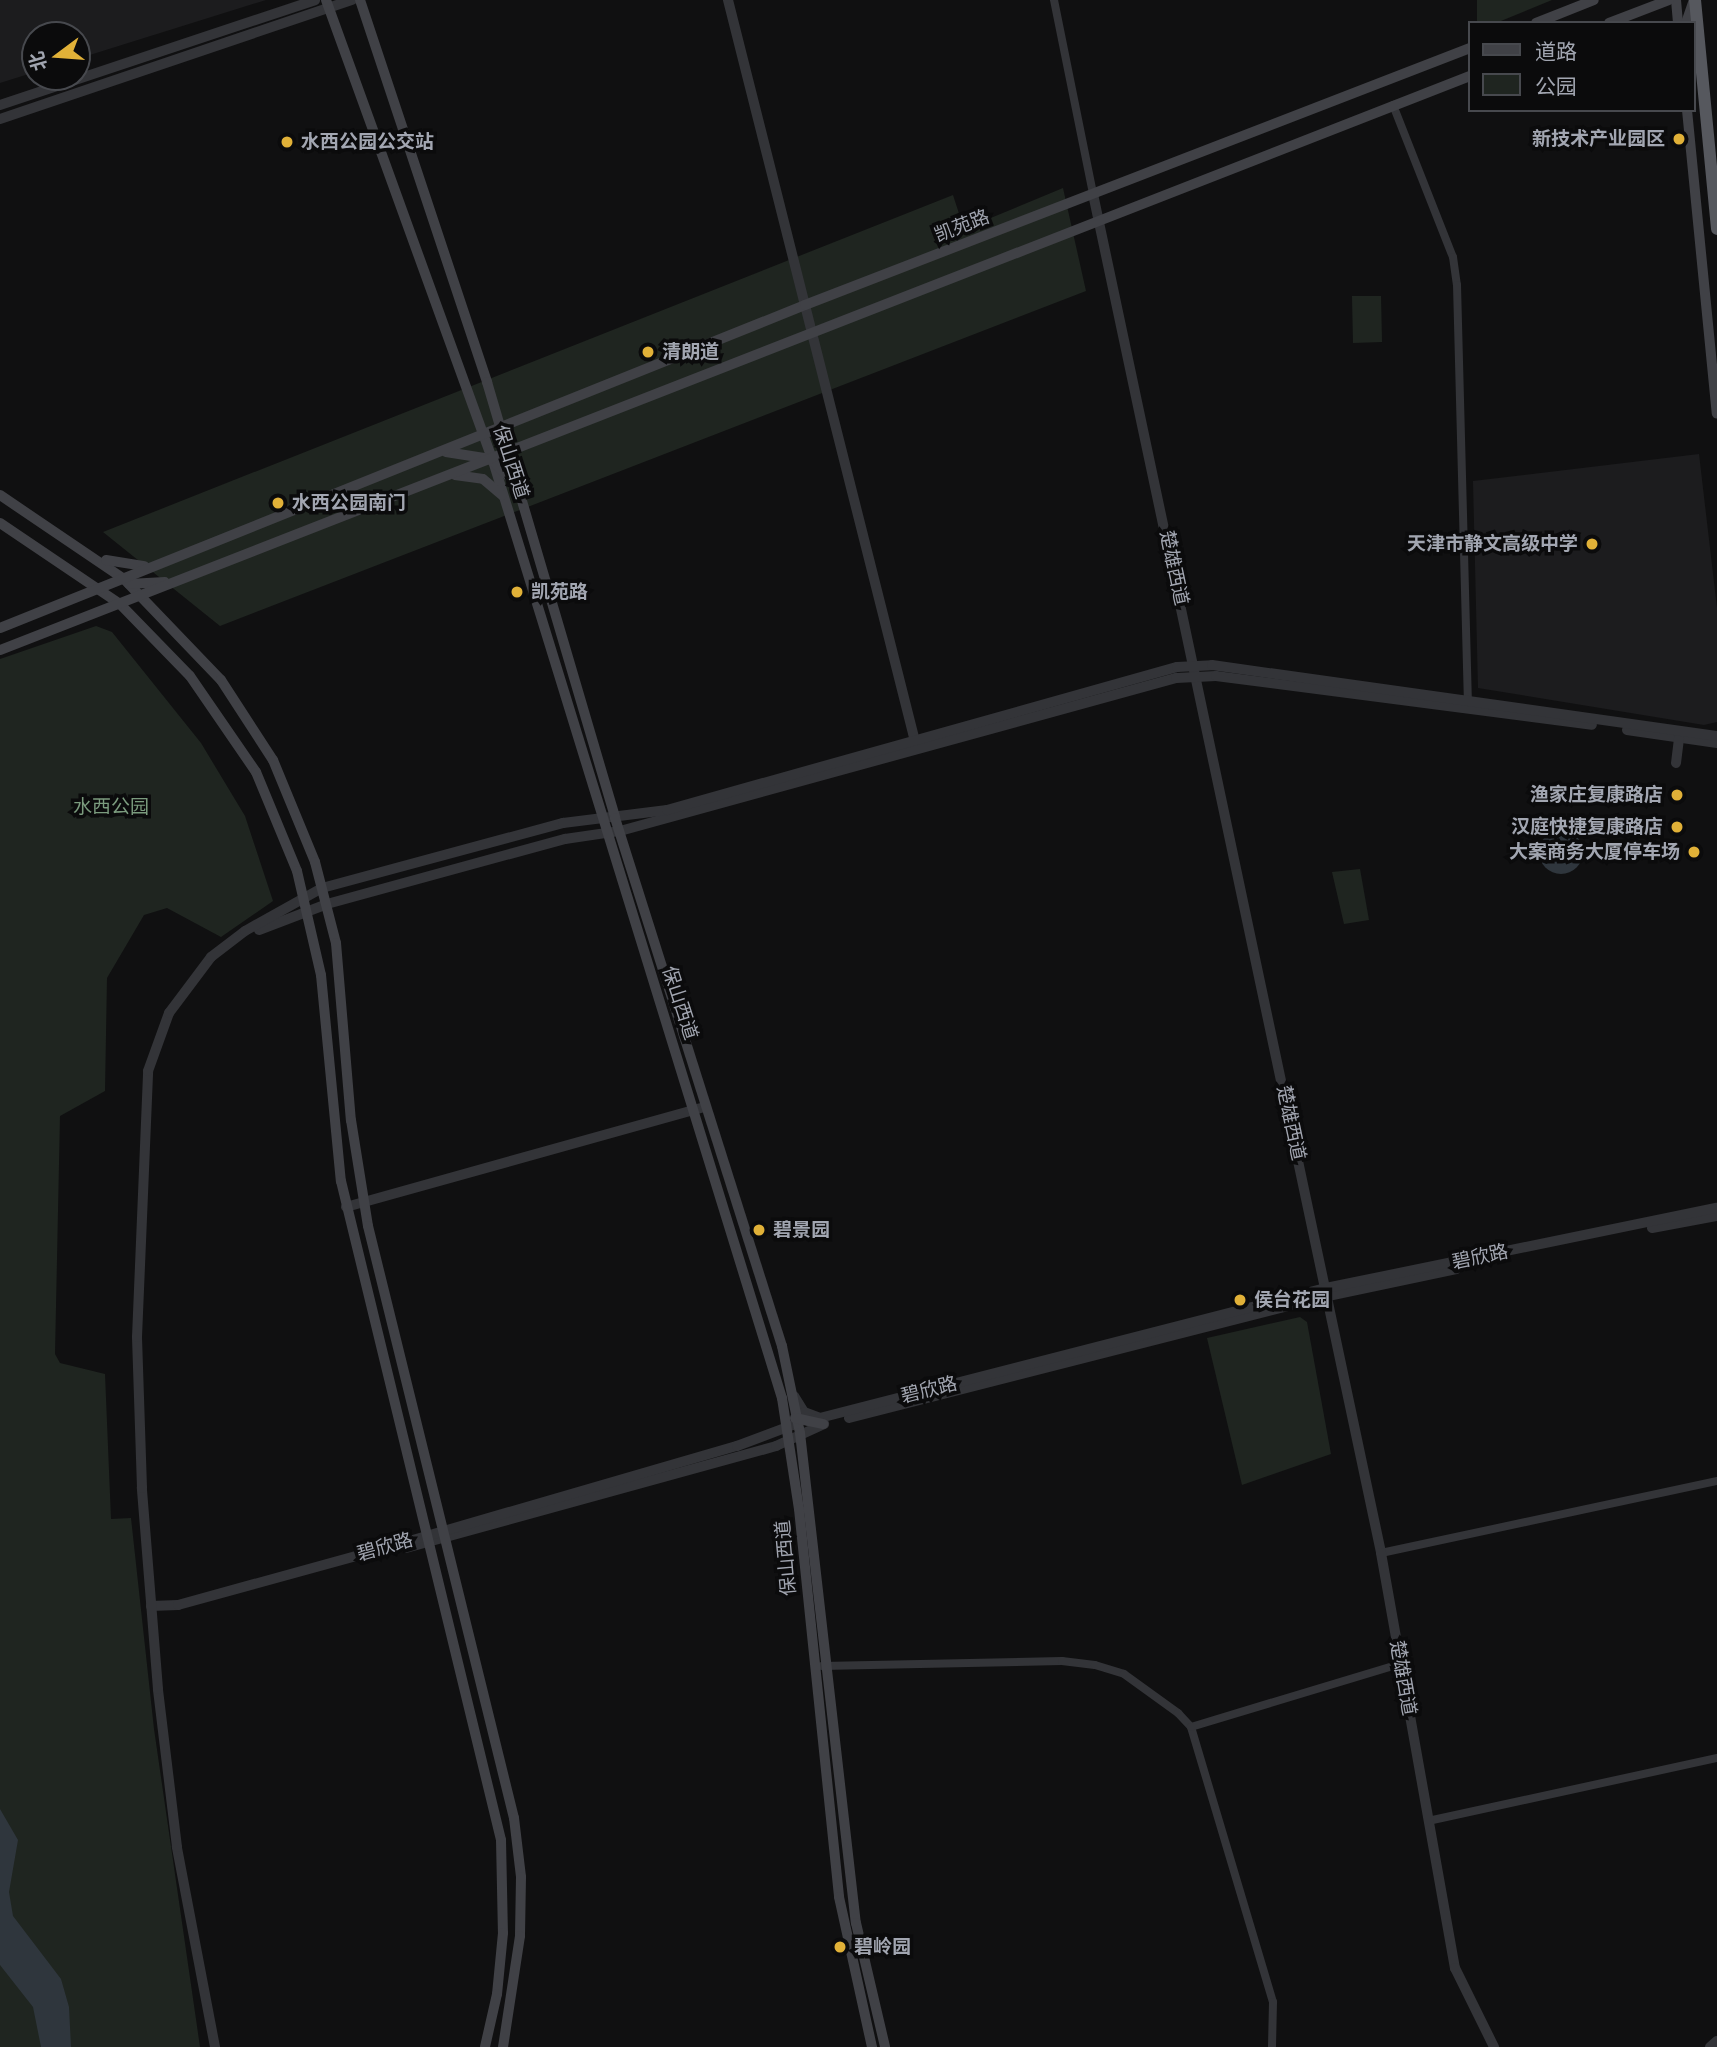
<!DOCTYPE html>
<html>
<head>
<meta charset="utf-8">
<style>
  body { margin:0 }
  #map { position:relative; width:1717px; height:2047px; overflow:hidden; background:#101011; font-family:"Noto Sans","Noto Sans SC",sans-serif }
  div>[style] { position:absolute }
  .built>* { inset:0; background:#1c1c1e }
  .green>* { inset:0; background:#1f2520 }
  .water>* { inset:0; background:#2f363d }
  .round { border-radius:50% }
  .minor>* { height:8px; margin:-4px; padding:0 4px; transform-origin:4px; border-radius:4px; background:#333438 }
  .tertiary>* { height:10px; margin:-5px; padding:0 5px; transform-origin:5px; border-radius:5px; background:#333438 }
  .secondary>* { height:10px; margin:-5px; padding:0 5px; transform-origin:5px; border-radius:5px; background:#404146 }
  .trunk>* { height:12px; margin:-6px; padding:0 6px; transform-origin:6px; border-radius:6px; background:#56585e }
  .dots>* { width:19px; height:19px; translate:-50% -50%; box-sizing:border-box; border:4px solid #0b0b0c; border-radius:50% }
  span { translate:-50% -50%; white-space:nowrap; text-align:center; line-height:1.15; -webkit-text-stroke:7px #0b0b0c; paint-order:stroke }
  .poi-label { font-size:19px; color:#a2a6b1; font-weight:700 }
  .right { translate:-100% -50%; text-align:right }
  .left { translate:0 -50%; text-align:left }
  .street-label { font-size:19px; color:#a2a6b1 }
  .park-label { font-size:19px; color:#7b9b7e }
  .legend { position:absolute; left:1468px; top:21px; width:228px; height:91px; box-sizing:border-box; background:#0b0b0c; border:2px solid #47494e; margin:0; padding:9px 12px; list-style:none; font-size:21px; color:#a2a6b1 }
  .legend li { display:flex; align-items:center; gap:14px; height:35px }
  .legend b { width:35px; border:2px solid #47494e }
  .north { position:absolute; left:21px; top:21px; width:70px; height:70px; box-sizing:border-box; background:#0b0b0c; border:2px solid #47494e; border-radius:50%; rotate:254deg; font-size:19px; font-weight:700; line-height:28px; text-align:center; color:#a2a6b1 }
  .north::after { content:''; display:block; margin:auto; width:24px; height:32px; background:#e1b138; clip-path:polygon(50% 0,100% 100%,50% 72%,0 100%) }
</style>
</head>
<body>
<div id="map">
  <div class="built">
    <div style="clip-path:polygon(0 0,266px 0,77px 59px,77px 35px,35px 35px,35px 72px,0 83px)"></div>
    <div style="clip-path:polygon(1699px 454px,1717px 608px,1717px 722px,1704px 725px,1478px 688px,1473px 481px)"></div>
  </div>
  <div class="green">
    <div style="clip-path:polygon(1477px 0,1552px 0,1496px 23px,1477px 23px)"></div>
    <div style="clip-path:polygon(1063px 188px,1086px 291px,220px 626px,103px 532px,953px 195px,964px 229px)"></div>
    <div style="clip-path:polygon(1352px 296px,1381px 296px,1382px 342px,1353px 343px)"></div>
    <div style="clip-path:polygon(96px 626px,112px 632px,201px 743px,245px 816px,273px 901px,221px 937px,167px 908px,144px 915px,107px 978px,105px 1091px,60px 1116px,55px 1354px,60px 1363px,105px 1374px,111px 1519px,131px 1518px,154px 1729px,200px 2047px,0 2047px,0 659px)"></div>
    <div style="clip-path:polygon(1360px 869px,1369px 920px,1344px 924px,1332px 872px)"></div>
    <div style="clip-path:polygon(1300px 1317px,1307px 1322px,1331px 1454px,1242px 1485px,1207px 1338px)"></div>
  </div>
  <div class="water">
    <div class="round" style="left:1539px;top:830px;width:44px;height:44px"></div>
    <div style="clip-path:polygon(0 1809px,18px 1840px,9px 1892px,13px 1916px,61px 1979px,69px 2007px,71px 2047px,41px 2047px,33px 2007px,0 1965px)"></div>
  </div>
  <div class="minor">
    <div style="left:1054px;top:0;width:198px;rotate:78.6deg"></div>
    <div style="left:1393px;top:105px;width:163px;rotate:68.5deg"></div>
    <div style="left:1453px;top:257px;width:28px;rotate:82deg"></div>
    <div style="left:1457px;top:285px;width:420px;rotate:88.5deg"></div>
    <div style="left:1381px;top:1553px;width:344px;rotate:-12.1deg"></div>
    <div style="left:822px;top:1666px;width:240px;rotate:-1.2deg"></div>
    <div style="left:1062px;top:1661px;width:33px;rotate:7deg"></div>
    <div style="left:1095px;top:1665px;width:30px;rotate:17deg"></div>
    <div style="left:1124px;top:1674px;width:67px;rotate:35.8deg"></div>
    <div style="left:1178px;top:1713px;width:19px;rotate:47deg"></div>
    <div style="left:1191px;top:1727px;width:287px;rotate:73.4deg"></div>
    <div style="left:1273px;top:2002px;width:45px;rotate:91.3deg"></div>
    <div style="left:1191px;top:1727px;width:218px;rotate:-16.8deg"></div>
    <div style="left:1428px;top:1821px;width:296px;rotate:-12.3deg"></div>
  </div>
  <div class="tertiary">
    <div style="left:728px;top:0;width:768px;rotate:75.84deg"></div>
    <div style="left:0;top:105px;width:332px;rotate:-18.4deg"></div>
    <div style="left:0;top:119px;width:372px;rotate:-18.7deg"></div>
    <div style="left:1093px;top:194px;width:1389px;rotate:78.03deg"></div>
    <div style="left:1381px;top:1553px;width:422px;rotate:79.9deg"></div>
    <div style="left:1455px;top:1968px;width:88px;rotate:63.7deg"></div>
    <div style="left:1627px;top:730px;width:91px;rotate:8.2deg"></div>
    <div style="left:1676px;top:763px;width:25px;rotate:-83deg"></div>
    <div style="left:259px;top:930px;width:73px;rotate:-20.9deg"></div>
    <div style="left:327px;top:904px;width:247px;rotate:-15.3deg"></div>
    <div style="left:565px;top:839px;width:56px;rotate:-8.3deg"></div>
    <div style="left:620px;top:831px;width:577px;rotate:-15.39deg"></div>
    <div style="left:1176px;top:678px;width:40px;rotate:-2.9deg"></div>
    <div style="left:1216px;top:676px;width:379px;rotate:7.4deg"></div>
    <div style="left:346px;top:1207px;width:373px;rotate:-15.6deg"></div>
    <div style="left:1652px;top:1228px;width:66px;rotate:-10.5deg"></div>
    <div style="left:794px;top:1396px;width:19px;rotate:58deg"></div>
    <div style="left:804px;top:1412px;width:15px;rotate:20deg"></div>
    <div style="left:849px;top:1418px;width:494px;rotate:-14.3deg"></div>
    <div style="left:1328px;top:1296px;width:131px;rotate:-11.9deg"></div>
    <div style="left:808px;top:1421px;width:535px;rotate:-14.4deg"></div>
    <div style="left:1326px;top:1288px;width:399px;rotate:-11.6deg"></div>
    <div style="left:406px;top:1548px;width:384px;rotate:-15.4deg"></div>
    <div style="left:776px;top:1446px;width:53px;rotate:-24.6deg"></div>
    <div style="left:151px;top:1606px;width:27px;rotate:-2deg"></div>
    <div style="left:178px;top:1605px;width:237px;rotate:-15.4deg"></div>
    <div style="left:406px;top:1542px;width:345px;rotate:-16.2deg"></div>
    <div style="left:737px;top:1446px;width:60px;rotate:-20.6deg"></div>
    <div style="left:215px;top:2047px;width:204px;rotate:-100.8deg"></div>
    <div style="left:177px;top:1847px;width:159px;rotate:-96.9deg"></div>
    <div style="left:158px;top:1689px;width:202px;rotate:-94.6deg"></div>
    <div style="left:142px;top:1488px;width:151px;rotate:-91.9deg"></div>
    <div style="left:137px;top:1337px;width:266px;rotate:-87.6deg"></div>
    <div style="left:148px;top:1071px;width:62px;rotate:-70.1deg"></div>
    <div style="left:169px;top:1013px;width:70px;rotate:-53.1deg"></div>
    <div style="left:211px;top:957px;width:43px;rotate:-37.4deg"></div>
    <div style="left:245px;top:931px;width:88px;rotate:-29.2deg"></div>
    <div style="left:322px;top:888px;width:250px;rotate:-15.1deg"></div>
    <div style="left:563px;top:823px;width:105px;rotate:-7.1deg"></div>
    <div style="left:667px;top:810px;width:530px;rotate:-15.66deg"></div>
    <div style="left:1177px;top:667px;width:35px;rotate:-3deg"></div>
    <div style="left:1212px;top:665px;width:510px;rotate:8deg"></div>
    <div style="left:1710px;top:2047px;width:9px;rotate:-41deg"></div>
  </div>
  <div class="secondary">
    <div style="left:326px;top:0;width:490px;rotate:70.1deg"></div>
    <div style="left:493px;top:461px;width:981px;rotate:72.86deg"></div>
    <div style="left:782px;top:1398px;width:112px;rotate:81.3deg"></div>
    <div style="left:799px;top:1509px;width:390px;rotate:84.1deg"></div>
    <div style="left:839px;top:1897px;width:154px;rotate:77.6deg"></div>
    <div style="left:360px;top:0;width:403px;rotate:71.6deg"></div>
    <div style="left:487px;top:382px;width:454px;rotate:73.6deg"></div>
    <div style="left:615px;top:818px;width:554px;rotate:72.45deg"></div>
    <div style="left:782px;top:1346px;width:89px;rotate:78.3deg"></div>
    <div style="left:800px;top:1433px;width:493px;rotate:83.5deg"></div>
    <div style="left:856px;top:1923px;width:127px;rotate:76.8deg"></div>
    <div style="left:1676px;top:0;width:23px;rotate:85deg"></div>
    <div style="left:1536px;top:23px;width:62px;rotate:-21.6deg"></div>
    <div style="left:1609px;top:23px;width:64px;rotate:-21deg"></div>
    <div style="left:1686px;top:23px;width:24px;rotate:-71deg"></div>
    <div style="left:1687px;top:110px;width:305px;rotate:84.4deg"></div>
    <div style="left:446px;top:452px;width:45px;rotate:9deg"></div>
    <div style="left:490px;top:459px;width:33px;rotate:43deg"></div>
    <div style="left:455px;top:475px;width:28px;rotate:8deg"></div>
    <div style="left:483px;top:479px;width:25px;rotate:40deg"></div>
    <div style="left:0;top:495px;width:150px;rotate:34.1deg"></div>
    <div style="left:124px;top:579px;width:140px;rotate:46.2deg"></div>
    <div style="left:221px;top:680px;width:95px;rotate:57deg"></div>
    <div style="left:273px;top:760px;width:110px;rotate:67.6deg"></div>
    <div style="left:315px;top:862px;width:84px;rotate:75.5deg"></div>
    <div style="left:336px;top:943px;width:178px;rotate:85.2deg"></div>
    <div style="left:351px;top:1120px;width:107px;rotate:80.9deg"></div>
    <div style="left:368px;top:1226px;width:610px;rotate:76.15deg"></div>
    <div style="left:514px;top:1818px;width:59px;rotate:83.2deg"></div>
    <div style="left:521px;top:1877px;width:59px;rotate:91deg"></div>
    <div style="left:520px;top:1936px;width:112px;rotate:98.7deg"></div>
    <div style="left:0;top:523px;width:145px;rotate:34deg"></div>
    <div style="left:120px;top:604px;width:100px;rotate:45.8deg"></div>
    <div style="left:190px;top:676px;width:116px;rotate:55.5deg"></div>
    <div style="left:256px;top:772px;width:107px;rotate:67.5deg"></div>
    <div style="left:297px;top:871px;width:107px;rotate:77deg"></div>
    <div style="left:321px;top:975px;width:207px;rotate:84.5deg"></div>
    <div style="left:341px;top:1181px;width:678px;rotate:76.35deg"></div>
    <div style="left:501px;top:1840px;width:93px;rotate:88.8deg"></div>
    <div style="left:503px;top:1933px;width:61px;rotate:95.6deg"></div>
    <div style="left:497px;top:1994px;width:54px;rotate:102.8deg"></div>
    <div style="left:106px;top:560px;width:39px;rotate:9deg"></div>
    <div style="left:129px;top:584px;width:36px;rotate:-3deg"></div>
    <div style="left:0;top:628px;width:867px;rotate:-21.86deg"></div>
    <div style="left:805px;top:305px;width:713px;rotate:-21.13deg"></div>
    <div style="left:0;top:650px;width:1578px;rotate:-21.33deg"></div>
    <div style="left:795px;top:1418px;width:29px;rotate:12deg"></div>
  </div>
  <div class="trunk">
    <div style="left:1695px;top:0;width:230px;rotate:84.5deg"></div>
  </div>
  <div class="dots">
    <div style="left:1679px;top:139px;background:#e1b138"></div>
    <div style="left:287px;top:142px;background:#e1b138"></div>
    <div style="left:648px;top:352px;background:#e1b138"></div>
    <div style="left:278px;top:503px;background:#e1b138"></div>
    <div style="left:1592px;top:544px;background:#e1b138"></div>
    <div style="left:517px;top:592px;background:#e1b138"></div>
    <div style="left:1677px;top:795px;background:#e1b138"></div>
    <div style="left:1677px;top:827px;background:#e1b138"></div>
    <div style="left:1694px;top:852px;background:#e1b138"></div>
    <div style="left:759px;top:1230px;background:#e1b138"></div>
    <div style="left:1240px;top:1300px;background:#e1b138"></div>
    <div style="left:840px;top:1947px;background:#e1b138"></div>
  </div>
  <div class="poi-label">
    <span class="right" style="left:1665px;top:139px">新技术产业园区</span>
    <span class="left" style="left:301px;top:142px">水西公园公交站</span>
    <span class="left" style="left:662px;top:352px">清朗道</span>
    <span class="left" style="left:292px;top:503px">水西公园南门</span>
    <span class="right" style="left:1578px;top:544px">天津市静文高级中学</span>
    <span class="left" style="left:531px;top:592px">凯苑路</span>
    <span class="right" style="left:1663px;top:795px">渔家庄复康路店</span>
    <span class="right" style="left:1663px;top:827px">汉庭快捷复康路店</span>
    <span class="right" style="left:1680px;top:852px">大案商务大厦停车场</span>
    <span class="left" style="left:773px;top:1230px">碧景园</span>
    <span class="left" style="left:1254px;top:1300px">侯台花园</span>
    <span class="left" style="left:854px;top:1947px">碧岭园</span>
  </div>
  <div class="street-label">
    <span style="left:962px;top:226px;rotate:-21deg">凯苑路</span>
    <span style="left:511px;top:462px;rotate:72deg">保山西道</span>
    <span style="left:1174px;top:568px;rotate:78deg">楚雄西道</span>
    <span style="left:680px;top:1003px;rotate:72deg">保山西道</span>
    <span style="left:1291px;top:1123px;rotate:78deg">楚雄西道</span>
    <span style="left:1480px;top:1257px;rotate:-12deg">碧欣路</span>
    <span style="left:929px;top:1390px;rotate:-14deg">碧欣路</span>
    <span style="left:385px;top:1547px;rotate:-16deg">碧欣路</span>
    <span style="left:786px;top:1558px;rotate:-95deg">保山西道</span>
    <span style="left:1403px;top:1678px;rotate:80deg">楚雄西道</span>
  </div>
  <div class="park-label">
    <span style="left:111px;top:807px">水西公园</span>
  </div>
  <ul class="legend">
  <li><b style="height:9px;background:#404146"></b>道路</li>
  <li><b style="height:19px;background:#1f2520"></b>公园</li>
  </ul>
  <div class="north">北</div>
</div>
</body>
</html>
